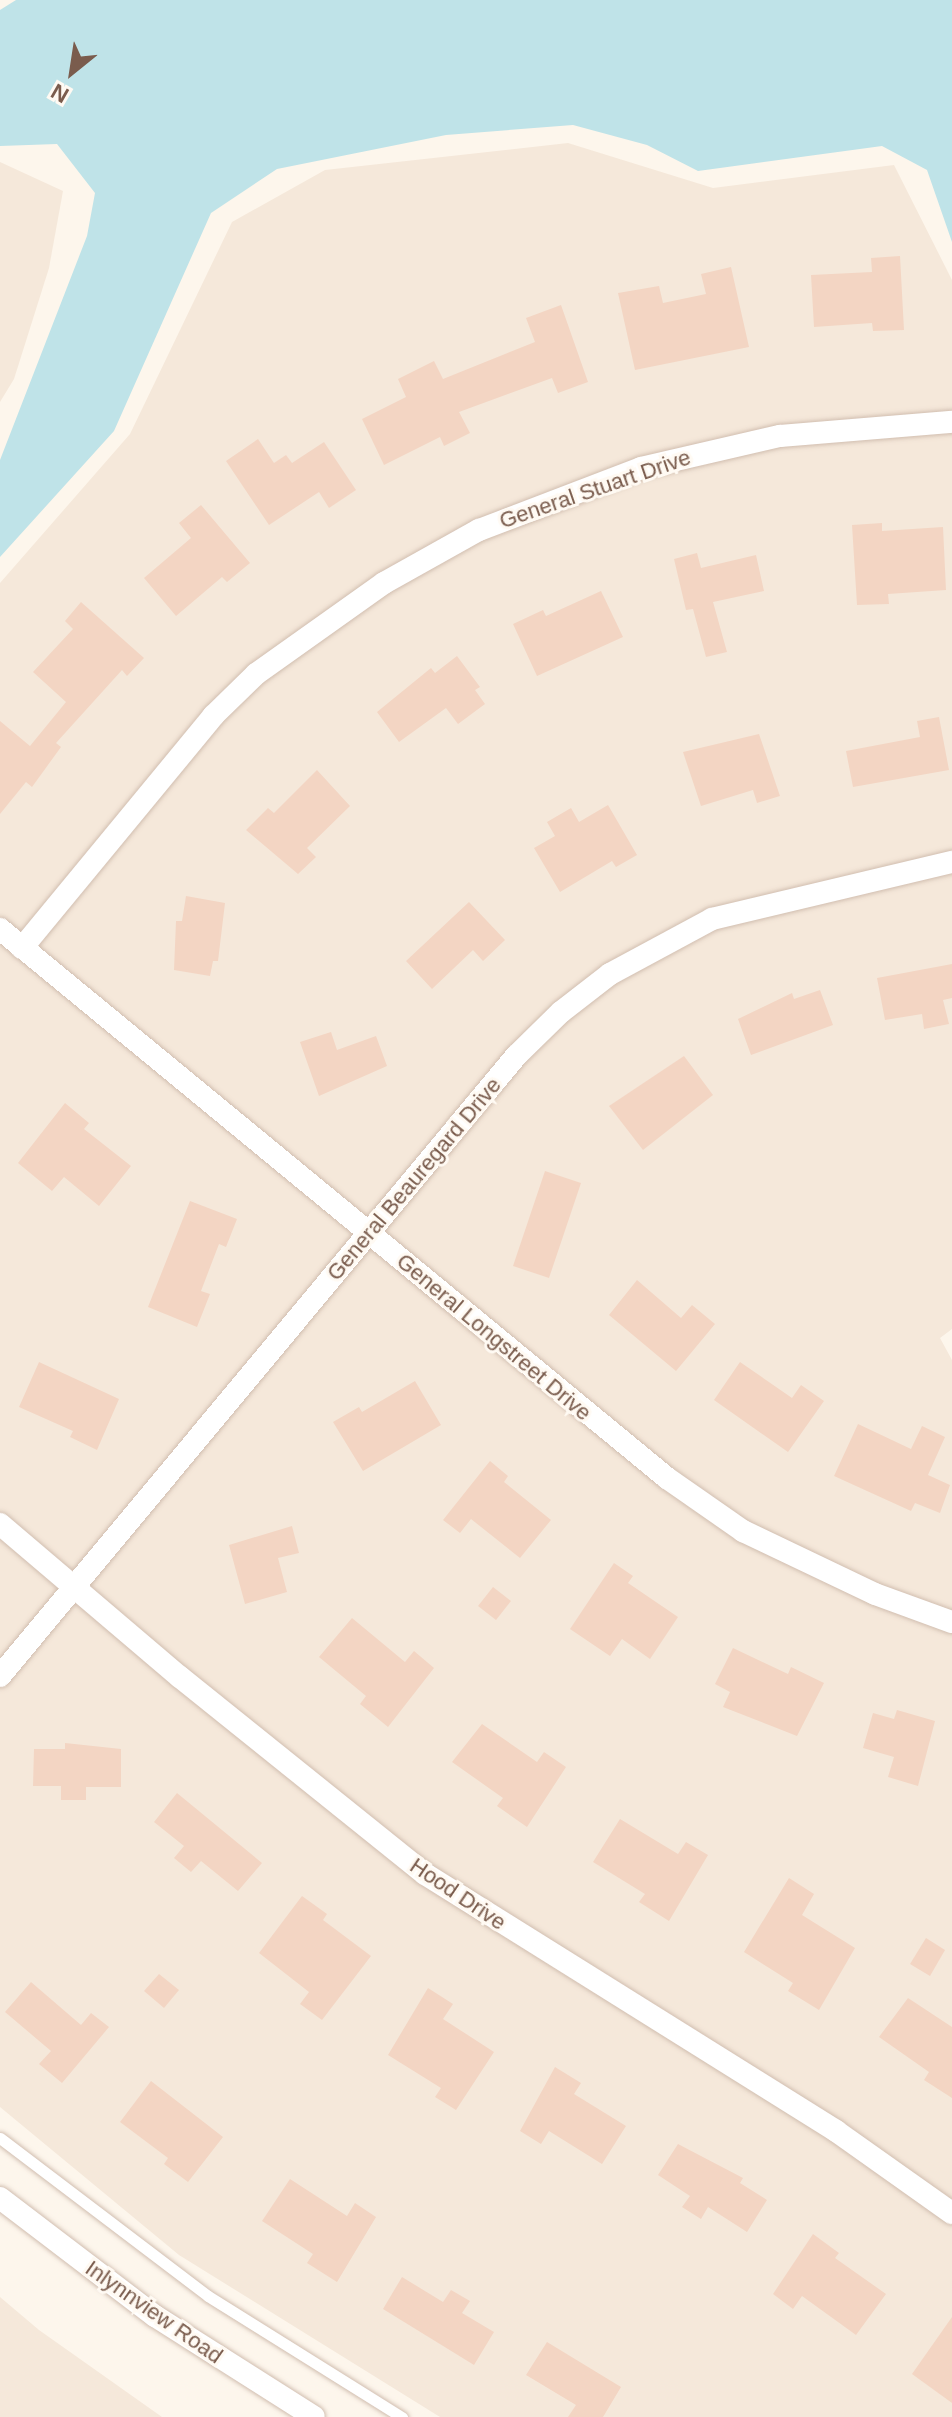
<!DOCTYPE html>
<html>
<head>
<meta charset="utf-8">
<style>
  body { margin:0 }
  #map { position:relative; width:952px; height:2417px; overflow:hidden; background:#fdf6ec; font-family:Helvetica,sans-serif }
  div>[style] { position:absolute }
  .residential>* { inset:0; background:#f5e8da }
  .water>* { inset:0; background:#bfe3e8 }
  .building>* { inset:0; background:#f3d5c3 }
  .roads { filter:drop-shadow(0 0 2px #d1beb0) drop-shadow(0 0 2px #d1beb0) }
  .service>* { height:11px; margin:-5.5px; padding:0 5.5px; transform-origin:5.5px; border-radius:5.5px; background:#fff }
  .minor>* { height:22px; margin:-11px; padding:0 11px; transform-origin:11px; border-radius:11px; background:#fff }
  span { translate:-50% -50%; white-space:nowrap; text-align:center; line-height:1.15; -webkit-text-stroke:6px #fffaf3; paint-order:stroke }
  .street-label { font-size:22px; color:#7a5c4d }
  .north { position:absolute; left:32px; top:32px; width:80px; height:80px; -webkit-text-stroke:6px #fffaf3; paint-order:stroke; rotate:210deg; font-size:22px; font-weight:700; line-height:32px; text-align:center; color:#7a5c4d }
  .north::after { content:''; display:block; margin:auto; width:28px; height:36px; background:#7a5c4d; clip-path:polygon(50% 0,100% 100%,50% 72%,0 100%) }
</style>
</head>
<body>
<div id="map">
  <div class="residential">
    <div style="clip-path:polygon(568px 143px,713px 188px,894px 165px,952px 280px,952px 1329px,940px 1338px,952px 1360px,952px 2417px,440px 2417px,179px 2255px,0 2107px,0 583px,130px 434px,232px 222px,325px 170px)"></div>
    <div style="clip-path:polygon(0 162px,63px 191px,49px 268px,14px 379px,0 402px)"></div>
    <div style="clip-path:polygon(0 2297px,39px 2330px,162px 2417px,0 2417px)"></div>
  </div>
  <div class="water">
    <div style="clip-path:polygon(16px 0,952px 0,952px 242px,927px 170px,882px 146px,698px 171px,647px 145px,573px 125px,446px 135px,277px 169px,211px 213px,114px 431px,0 557px,0 460px,87px 236px,95px 193px,57px 144px,0 146px,0 10px)"></div>
  </div>
  <div class="building">
    <div style="clip-path:polygon(900px 256px,904px 330px,873px 331px,872px 323px,814px 327px,811px 275px,872px 272px,871px 258px)"></div>
    <div style="clip-path:polygon(731px 267px,749px 347px,635px 370px,618px 293px,659px 286px,663px 303px,706px 294px,701px 274px)"></div>
    <div style="clip-path:polygon(561px 305px,588px 382px,558px 393px,552px 378px,459px 412px,470px 433px,444px 446px,440px 437px,384px 465px,362px 419px,406px 397px,398px 379px,434px 361px,443px 379px,535px 342px,526px 318px)"></div>
    <div style="clip-path:polygon(258px 439px,274px 463px,286px 455px,292px 463px,324px 442px,356px 490px,329px 508px,319px 492px,269px 525px,226px 461px)"></div>
    <div style="clip-path:polygon(201px 505px,250px 563px,227px 582px,222px 577px,176px 616px,144px 578px,191px 538px,179px 523px)"></div>
    <div style="clip-path:polygon(882px 523px,882px 531px,943px 527px,946px 590px,888px 594px,889px 604px,857px 605px,852px 525px)"></div>
    <div style="clip-path:polygon(697px 553px,701px 568px,756px 555px,764px 591px,713px 602px,727px 652px,706px 657px,693px 609px,686px 610px,674px 559px)"></div>
    <div style="clip-path:polygon(601px 591px,623px 637px,537px 676px,513px 624px,543px 610px,546px 616px)"></div>
    <div style="clip-path:polygon(81px 602px,144px 658px,127px 676px,122px 670px,56px 743px,61px 747px,32px 787px,26px 782px,0 814px,0 721px,30px 746px,66px 702px,33px 672px,73px 629px,65px 621px)"></div>
    <div style="clip-path:polygon(457px 656px,480px 687px,475px 690px,485px 704px,458px 724px,446px 708px,399px 742px,377px 712px,431px 668px,435px 673px)"></div>
    <div style="clip-path:polygon(939px 717px,949px 770px,853px 787px,846px 751px,920px 737px,917px 721px)"></div>
    <div style="clip-path:polygon(759px 734px,780px 796px,757px 803px,753px 790px,701px 806px,683px 752px)"></div>
    <div style="clip-path:polygon(317px 770px,350px 806px,307px 848px,316px 857px,298px 874px,246px 830px,268px 808px,274px 813px)"></div>
    <div style="clip-path:polygon(608px 805px,637px 855px,616px 867px,612px 861px,560px 892px,534px 848px,555px 836px,547px 822px,571px 808px,579px 822px)"></div>
    <div style="clip-path:polygon(186px 896px,225px 903px,218px 961px,213px 961px,210px 976px,174px 970px,176px 921px,182px 921px)"></div>
    <div style="clip-path:polygon(469px 902px,505px 940px,483px 961px,473px 950px,432px 989px,406px 961px)"></div>
    <div style="clip-path:polygon(952px 964px,952px 998px,943px 1000px,949px 1024px,924px 1029px,922px 1014px,885px 1020px,877px 978px)"></div>
    <div style="clip-path:polygon(820px 990px,833px 1025px,751px 1055px,738px 1019px,792px 993px,794px 999px)"></div>
    <div style="clip-path:polygon(331px 1032px,337px 1050px,376px 1036px,387px 1066px,319px 1096px,300px 1042px)"></div>
    <div style="clip-path:polygon(684px 1056px,713px 1095px,643px 1150px,609px 1106px)"></div>
    <div style="clip-path:polygon(65px 1103px,89px 1123px,84px 1129px,131px 1166px,99px 1206px,64px 1177px,52px 1191px,18px 1163px)"></div>
    <div style="clip-path:polygon(545px 1171px,581px 1183px,549px 1278px,513px 1266px)"></div>
    <div style="clip-path:polygon(190px 1201px,237px 1219px,226px 1247px,219px 1244px,201px 1291px,210px 1294px,197px 1327px,148px 1307px)"></div>
    <div style="clip-path:polygon(637px 1280px,681px 1318px,692px 1305px,715px 1324px,676px 1371px,609px 1315px)"></div>
    <div style="clip-path:polygon(39px 1362px,119px 1399px,97px 1450px,70px 1437px,73px 1431px,19px 1407px)"></div>
    <div style="clip-path:polygon(740px 1362px,792px 1398px,801px 1385px,824px 1401px,788px 1452px,714px 1400px)"></div>
    <div style="clip-path:polygon(415px 1381px,441px 1425px,363px 1471px,333px 1422px,359px 1407px,362px 1412px)"></div>
    <div style="clip-path:polygon(858px 1424px,911px 1449px,922px 1426px,945px 1437px,928px 1475px,950px 1485px,940px 1513px,915px 1503px,911px 1511px,834px 1476px)"></div>
    <div style="clip-path:polygon(490px 1461px,508px 1476px,504px 1482px,551px 1520px,520px 1558px,471px 1519px,460px 1533px,443px 1520px)"></div>
    <div style="clip-path:polygon(292px 1526px,299px 1553px,278px 1558px,287px 1592px,245px 1604px,229px 1545px)"></div>
    <div style="clip-path:polygon(614px 1563px,633px 1576px,628px 1583px,678px 1617px,650px 1659px,622px 1639px,610px 1656px,570px 1629px)"></div>
    <div style="clip-path:polygon(493px 1587px,511px 1601px,496px 1620px,478px 1606px)"></div>
    <div style="clip-path:polygon(352px 1618px,405px 1662px,414px 1651px,434px 1668px,388px 1727px,360px 1704px,366px 1696px,319px 1657px)"></div>
    <div style="clip-path:polygon(733px 1648px,788px 1674px,791px 1667px,824px 1683px,797px 1736px,723px 1707px,730px 1692px,715px 1684px)"></div>
    <div style="clip-path:polygon(897px 1710px,935px 1721px,918px 1786px,888px 1777px,894px 1757px,863px 1748px,873px 1713px,894px 1719px)"></div>
    <div style="clip-path:polygon(482px 1724px,537px 1762px,544px 1752px,566px 1767px,527px 1827px,497px 1806px,503px 1798px,452px 1762px)"></div>
    <div style="clip-path:polygon(65px 1743px,121px 1749px,121px 1787px,86px 1787px,86px 1800px,61px 1800px,61px 1786px,33px 1786px,34px 1749px,65px 1749px)"></div>
    <div style="clip-path:polygon(177px 1793px,262px 1863px,238px 1891px,201px 1861px,191px 1872px,174px 1858px,184px 1846px,154px 1822px)"></div>
    <div style="clip-path:polygon(620px 1819px,678px 1854px,686px 1842px,708px 1855px,669px 1921px,639px 1902px,645px 1894px,593px 1862px)"></div>
    <div style="clip-path:polygon(789px 1878px,814px 1894px,802px 1915px,855px 1948px,819px 2010px,788px 1991px,793px 1983px,744px 1952px)"></div>
    <div style="clip-path:polygon(302px 1896px,327px 1914px,323px 1920px,371px 1956px,322px 2020px,300px 2004px,309px 1992px,259px 1953px)"></div>
    <div style="clip-path:polygon(926px 1938px,945px 1950px,930px 1976px,910px 1964px)"></div>
    <div style="clip-path:polygon(159px 1974px,179px 1990px,164px 2008px,144px 1991px)"></div>
    <div style="clip-path:polygon(31px 1982px,81px 2025px,91px 2013px,109px 2027px,62px 2083px,39px 2064px,51px 2051px,5px 2012px)"></div>
    <div style="clip-path:polygon(428px 1988px,453px 2004px,443px 2019px,494px 2052px,456px 2110px,435px 2097px,441px 2088px,388px 2055px)"></div>
    <div style="clip-path:polygon(908px 1998px,952px 2027px,952px 2098px,924px 2080px,929px 2072px,879px 2037px)"></div>
    <div style="clip-path:polygon(555px 2067px,581px 2083px,574px 2094px,626px 2126px,602px 2164px,549px 2131px,541px 2144px,520px 2131px)"></div>
    <div style="clip-path:polygon(151px 2081px,223px 2137px,188px 2182px,164px 2164px,168px 2158px,120px 2122px)"></div>
    <div style="clip-path:polygon(678px 2144px,743px 2178px,740px 2183px,767px 2200px,747px 2232px,708px 2207px,701px 2219px,682px 2207px,690px 2196px,658px 2175px)"></div>
    <div style="clip-path:polygon(290px 2179px,347px 2216px,355px 2203px,376px 2217px,337px 2282px,307px 2263px,313px 2254px,262px 2221px)"></div>
    <div style="clip-path:polygon(813px 2234px,839px 2253px,835px 2258px,886px 2294px,856px 2335px,802px 2296px,793px 2309px,773px 2294px)"></div>
    <div style="clip-path:polygon(402px 2277px,443px 2302px,451px 2290px,470px 2301px,462px 2313px,494px 2332px,474px 2365px,383px 2309px)"></div>
    <div style="clip-path:polygon(952px 2317px,952px 2403px,912px 2374px)"></div>
    <div style="clip-path:polygon(547px 2342px,621px 2387px,603px 2417px,568px 2417px,576px 2405px,526px 2375px)"></div>
  </div>
  <div class="roads">
    <div class="service">
      <div style="left:0;top:2138px;width:261px;rotate:37.2deg"></div>
      <div style="left:208px;top:2296px;width:229px;rotate:32deg"></div>
    </div>
    <div class="minor">
      <div style="left:0;top:929px;width:864px;rotate:39.46deg"></div>
      <div style="left:667px;top:1478px;width:93px;rotate:34.9deg"></div>
      <div style="left:743px;top:1531px;width:146px;rotate:25.5deg"></div>
      <div style="left:875px;top:1594px;width:82px;rotate:20deg"></div>
      <div style="left:22px;top:948px;width:301px;rotate:-50.5deg"></div>
      <div style="left:213px;top:716px;width:60px;rotate:-44.3deg"></div>
      <div style="left:256px;top:674px;width:157px;rotate:-35.4deg"></div>
      <div style="left:384px;top:583px;width:109px;rotate:-29.2deg"></div>
      <div style="left:479px;top:530px;width:173px;rotate:-20.9deg"></div>
      <div style="left:641px;top:468px;width:143px;rotate:-13deg"></div>
      <div style="left:780px;top:436px;width:173px;rotate:-4.7deg"></div>
      <div style="left:0;top:1524px;width:236px;rotate:40.4deg"></div>
      <div style="left:180px;top:1677px;width:314px;rotate:38.8deg"></div>
      <div style="left:425px;top:1874px;width:485px;rotate:32deg"></div>
      <div style="left:836px;top:2131px;width:142px;rotate:35.3deg"></div>
      <div style="left:0;top:1676px;width:807px;rotate:-50.23deg"></div>
      <div style="left:516px;top:1056px;width:63px;rotate:-44.4deg"></div>
      <div style="left:561px;top:1012px;width:62px;rotate:-37.8deg"></div>
      <div style="left:610px;top:974px;width:116px;rotate:-28.3deg"></div>
      <div style="left:712px;top:919px;width:247px;rotate:-13.4deg"></div>
      <div style="left:0;top:2198px;width:195px;rotate:37.3deg"></div>
      <div style="left:155px;top:2316px;width:188px;rotate:32.4deg"></div>
    </div>
  </div>
  <div class="street-label">
    <span style="left:595px;top:489px;rotate:-19deg">General Stuart Drive</span>
    <span style="left:414px;top:1179px;rotate:-50deg">General Beauregard Drive</span>
    <span style="left:494px;top:1337px;rotate:40deg">General Longstreet Drive</span>
    <span style="left:458px;top:1894px;rotate:34deg">Hood Drive</span>
    <span style="left:154px;top:2312px;rotate:35deg">Inlynnview Road</span>
  </div>
  <div class="north">N</div>
</div>
</body>
</html>
